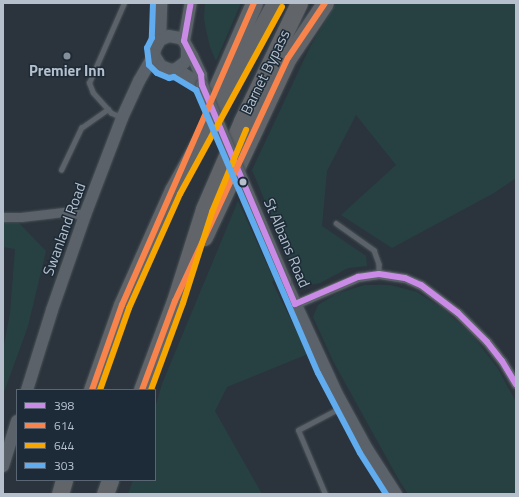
<!DOCTYPE html>
<html>
<head>
<meta charset="utf-8">
<style>
  body { margin:0 }
  #map { position:relative; width:519px; height:497px; overflow:hidden; background:#2b343c; font-family:"Titillium Web",sans-serif }
  div>[style] { position:absolute }
  .green>* { inset:0; background:#274143 }
  .roads { filter:drop-shadow(0 0 1px #495056) drop-shadow(0 0 1px #495056) }
  .service>* { height:4.5px; margin:-2.25px; padding:0 2.25px; transform-origin:2.25px; border-radius:2.25px; background:#5b6269 }
  .minor>* { height:9px; margin:-4.5px; padding:0 4.5px; transform-origin:4.5px; border-radius:4.5px; background:#5b6269 }
  .tertiary>* { height:12px; margin:-6px; padding:0 6px; transform-origin:6px; border-radius:6px; background:#5b6269 }
  .motorway>* { height:17px; margin:-8.5px; padding:0 8.5px; transform-origin:8.5px; border-radius:8.5px; background:#616569 }
  .bridges { filter:drop-shadow(0 0 1px #495056) drop-shadow(0 0 1px #495056) }
  .tertiary-bridge>* { height:12px; margin:-6px; padding:0 6px; transform-origin:6px; border-radius:6px; background:#5b6269 }
  .bus-1>* { height:6px; margin:-3px; padding:0 3px; transform-origin:3px; border-radius:3px; background:#ca8be6 }
  .bus-2>* { height:6px; margin:-3px; padding:0 3px; transform-origin:3px; border-radius:3px; background:#f8844c }
  .bus-3>* { height:6px; margin:-3px; padding:0 3px; transform-origin:3px; border-radius:3px; background:#f7a600 }
  .bus-4>* { height:6px; margin:-3px; padding:0 3px; transform-origin:3px; border-radius:3px; background:#60acee }
  .dots>* { width:11px; height:11px; translate:-50% -50%; box-sizing:border-box; border:2px solid #1d2a37; border-radius:50% }
  span { translate:-50% -50%; white-space:nowrap; text-align:center; line-height:1.15; -webkit-text-stroke:3px #1d2a37; paint-order:stroke }
  .poi-label { font-size:15px; color:#b5c0cc; font-weight:700 }
  .street-label { font-size:15px; color:#b5c0cc }
  .frame { position:absolute; inset:0; border:4px solid #b5c0cc; pointer-events:none }
  .legend { position:absolute; left:16px; top:389px; width:140px; height:92px; box-sizing:border-box; background:#1d2a37; border:1px solid #5a6673; margin:0; padding:5px 7px; list-style:none; font-size:12px; color:#b5c0cc }
  .legend li { display:flex; align-items:center; gap:8px; height:20px }
  .legend b { width:20px; border:1px solid #5a6673 }
</style>
</head>
<body>
<div id="map">
  <div class="green">
    <div style="clip-path:polygon(205px 3px,241px 3px,216px 61px,210px 47px,206px 30px,204px 18px)"></div>
    <div style="clip-path:polygon(336px 3px,516px 3px,516px 178px,494px 193px,392px 248px,341px 215px,396px 165px,356px 115px,327px 171px,322px 226px,366px 256px,367px 266px,348px 268px,320px 283px,308px 285px,298px 279px,252px 170px,310px 47px)"></div>
    <div style="clip-path:polygon(238px 201px,274px 280px,272px 282px,308px 354px,227px 387px,215px 411px,262px 494px,128px 494px,133px 480px,155px 480px,155px 408px,162px 384px)"></div>
    <div style="clip-path:polygon(3px 222px,19px 223px,46px 251px,28px 326px,3px 395px,3px 350px,10px 313px,15px 249px,3px 247px)"></div>
    <div style="clip-path:polygon(364px 285px,390px 285px,417px 292px,443px 309px,472px 335px,497px 367px,516px 402px,516px 494px,408px 494px,400px 482px,333px 361px,313px 317px,318px 305px,336px 294px)"></div>
  </div>
  <div class="roads">
    <div class="service">
      <div style="left:122px;top:118px;width:12px;rotate:-156deg"></div>
      <div style="left:111px;top:113px;width:27px;rotate:-132deg"></div>
      <div style="left:93px;top:93px;width:11px;rotate:-112deg"></div>
      <div style="left:89px;top:83px;width:87px;rotate:-66.4deg"></div>
      <div style="left:61px;top:170px;width:47px;rotate:-64.5deg"></div>
      <div style="left:81px;top:128px;width:33px;rotate:-35deg"></div>
      <div style="left:336px;top:223px;width:47px;rotate:35.4deg"></div>
      <div style="left:374px;top:250px;width:15px;rotate:70deg"></div>
      <div style="left:379px;top:264px;width:10px;rotate:90deg"></div>
      <div style="left:325px;top:494px;width:69px;rotate:-112.9deg"></div>
      <div style="left:298px;top:430px;width:52px;rotate:-27.6deg"></div>
    </div>
    <div class="minor">
      <div style="left:3px;top:217px;width:18px"></div>
      <div style="left:21px;top:217px;width:43px;rotate:-6.6deg"></div>
      <div style="left:64px;top:212px;width:21px;rotate:8deg"></div>
      <div style="left:295px;top:304px;width:69px;rotate:-23.2deg"></div>
      <div style="left:358px;top:277px;width:21px;rotate:-8deg"></div>
      <div style="left:379px;top:274px;width:26px;rotate:9deg"></div>
      <div style="left:405px;top:278px;width:17px;rotate:24deg"></div>
      <div style="left:421px;top:285px;width:46px;rotate:37.1deg"></div>
      <div style="left:458px;top:313px;width:41px;rotate:45deg"></div>
      <div style="left:487px;top:342px;width:24px;rotate:52deg"></div>
      <div style="left:502px;top:361px;width:27px;rotate:59deg"></div>
    </div>
    <div class="tertiary">
      <div style="left:160px;top:40px;width:37px;rotate:-88deg"></div>
      <div style="left:184px;top:41px;width:39px;rotate:-80deg"></div>
      <div style="left:176px;top:69px;width:31px;rotate:32deg"></div>
      <div style="left:202px;top:85px;width:10px;rotate:-96deg"></div>
      <div style="left:201px;top:75px;width:21px;rotate:-115deg"></div>
      <div style="left:192px;top:56px;width:10px;rotate:-119deg"></div>
      <div style="left:187px;top:47px;width:7px;rotate:-117deg"></div>
      <div style="left:184px;top:41px;width:5px;rotate:-143deg"></div>
      <div style="left:180px;top:38px;width:11px;rotate:-170deg"></div>
      <div style="left:169px;top:36px;width:10px;rotate:156deg"></div>
      <div style="left:160px;top:40px;width:10px;rotate:119deg"></div>
      <div style="left:155px;top:49px;width:6px;rotate:99deg"></div>
      <div style="left:154px;top:55px;width:13px;rotate:58deg"></div>
      <div style="left:161px;top:66px;width:11px;rotate:22deg"></div>
      <div style="left:171px;top:70px;width:5px;rotate:-11deg"></div>
      <div style="left:176px;top:69px;width:10px;rotate:-37deg"></div>
      <div style="left:184px;top:63px;width:5px;rotate:-53deg"></div>
      <div style="left:187px;top:59px;width:12px;rotate:-90deg"></div>
      <div style="left:285px;top:281px;width:124px;rotate:65.3deg"></div>
      <div style="left:337px;top:394px;width:63px;rotate:61.4deg"></div>
      <div style="left:367px;top:449px;width:54px;rotate:57.2deg"></div>
      <div style="left:27px;top:390px;width:84px;rotate:-72.6deg"></div>
      <div style="left:52px;top:310px;width:101px;rotate:-70.8deg"></div>
      <div style="left:85px;top:215px;width:104px;rotate:-69.1deg"></div>
      <div style="left:122px;top:118px;width:41px;rotate:-65.3deg"></div>
      <div style="left:139px;top:81px;width:30px;rotate:-60deg"></div>
      <div style="left:3px;top:466px;width:47px;rotate:-72.7deg"></div>
    </div>
    <div class="motorway">
      <div style="left:215px;top:92px;width:97px;rotate:-66.3deg"></div>
      <div style="left:204px;top:237px;width:198px;rotate:-64.9deg"></div>
      <div style="left:288px;top:58px;width:66px;rotate:-56.1deg"></div>
      <div style="left:92px;top:390px;width:90px;rotate:-70.6deg"></div>
      <div style="left:122px;top:305px;width:126px;rotate:-66.1deg"></div>
      <div style="left:173px;top:190px;width:213px;rotate:-61.4deg"></div>
      <div style="left:142px;top:390px;width:95px;rotate:-69.7deg"></div>
      <div style="left:175px;top:301px;width:96px;rotate:-72.5deg"></div>
      <div style="left:204px;top:209px;width:96px;rotate:-66.6deg"></div>
      <div style="left:242px;top:121px;width:131px;rotate:-64.2deg"></div>
      <div style="left:60px;top:494px;width:15px;rotate:-74deg"></div>
      <div style="left:105px;top:494px;width:15px;rotate:-70deg"></div>
    </div>
  </div>
  <div class="bridges">
    <div class="tertiary-bridge">
      <div style="left:202px;top:85px;width:213px;rotate:67deg"></div>
    </div>
  </div>
  <div class="bus-1">
    <div style="left:184px;top:41px;width:38px;rotate:63deg"></div>
    <div style="left:201px;top:75px;width:10px;rotate:84deg"></div>
    <div style="left:202px;top:85px;width:238px;rotate:67deg"></div>
    <div style="left:184px;top:41px;width:39px;rotate:-80deg"></div>
    <div style="left:295px;top:304px;width:69px;rotate:-23.2deg"></div>
    <div style="left:358px;top:277px;width:21px;rotate:-8deg"></div>
    <div style="left:379px;top:274px;width:26px;rotate:9deg"></div>
    <div style="left:405px;top:278px;width:17px;rotate:24deg"></div>
    <div style="left:421px;top:285px;width:46px;rotate:37.1deg"></div>
    <div style="left:458px;top:313px;width:41px;rotate:45deg"></div>
    <div style="left:487px;top:342px;width:24px;rotate:52deg"></div>
    <div style="left:502px;top:361px;width:27px;rotate:59deg"></div>
  </div>
  <div class="bus-2">
    <div style="left:92px;top:390px;width:90px;rotate:-70.6deg"></div>
    <div style="left:122px;top:305px;width:330px;rotate:-66.4deg"></div>
    <div style="left:142px;top:390px;width:95px;rotate:-69.7deg"></div>
    <div style="left:175px;top:301px;width:268px;rotate:-65.1deg"></div>
    <div style="left:288px;top:58px;width:66px;rotate:-56.1deg"></div>
  </div>
  <div class="bus-3">
    <div style="left:100px;top:390px;width:87px;rotate:-70.5deg"></div>
    <div style="left:129px;top:308px;width:125px;rotate:-65.9deg"></div>
    <div style="left:180px;top:194px;width:213px;rotate:-61.4deg"></div>
    <div style="left:151px;top:390px;width:93px;rotate:-69.8deg"></div>
    <div style="left:183px;top:303px;width:96px;rotate:-72.3deg"></div>
    <div style="left:212px;top:212px;width:89px;rotate:-67.5deg"></div>
  </div>
  <div class="bus-4">
    <div style="left:153px;top:3px;width:35px;rotate:92deg"></div>
    <div style="left:152px;top:38px;width:11px;rotate:117deg"></div>
    <div style="left:147px;top:48px;width:17px;rotate:83deg"></div>
    <div style="left:149px;top:65px;width:11px;rotate:45deg"></div>
    <div style="left:157px;top:73px;width:13px;rotate:23deg"></div>
    <div style="left:169px;top:78px;width:5px;rotate:-11deg"></div>
    <div style="left:174px;top:77px;width:26px;rotate:31deg"></div>
    <div style="left:196px;top:90px;width:308px;rotate:66.7deg"></div>
    <div style="left:318px;top:373px;width:90px;rotate:62.3deg"></div>
    <div style="left:360px;top:453px;width:49px;rotate:57.6deg"></div>
  </div>
  <div class="dots">
    <div style="left:67px;top:56px;background:#858f9a"></div>
    <div style="left:243px;top:182px;background:#b5c0cc"></div>
  </div>
  <div class="poi-label">
    <span style="left:67px;top:71px">Premier Inn</span>
  </div>
  <div class="street-label">
    <span style="left:265px;top:72px;rotate:-64deg">Barnet Bypass</span>
    <span style="left:64px;top:229px;rotate:-70deg">Swanland Road</span>
    <span style="left:287px;top:243px;rotate:67deg">St Albans Road</span>
  </div>
  <div class="frame"></div>
  <ul class="legend">
  <li><b style="height:5px;background:#ca8be6"></b>398</li>
  <li><b style="height:5px;background:#f8844c"></b>614</li>
  <li><b style="height:5px;background:#f7a600"></b>644</li>
  <li><b style="height:5px;background:#60acee"></b>303</li>
  </ul>
</div>
</body>
</html>
